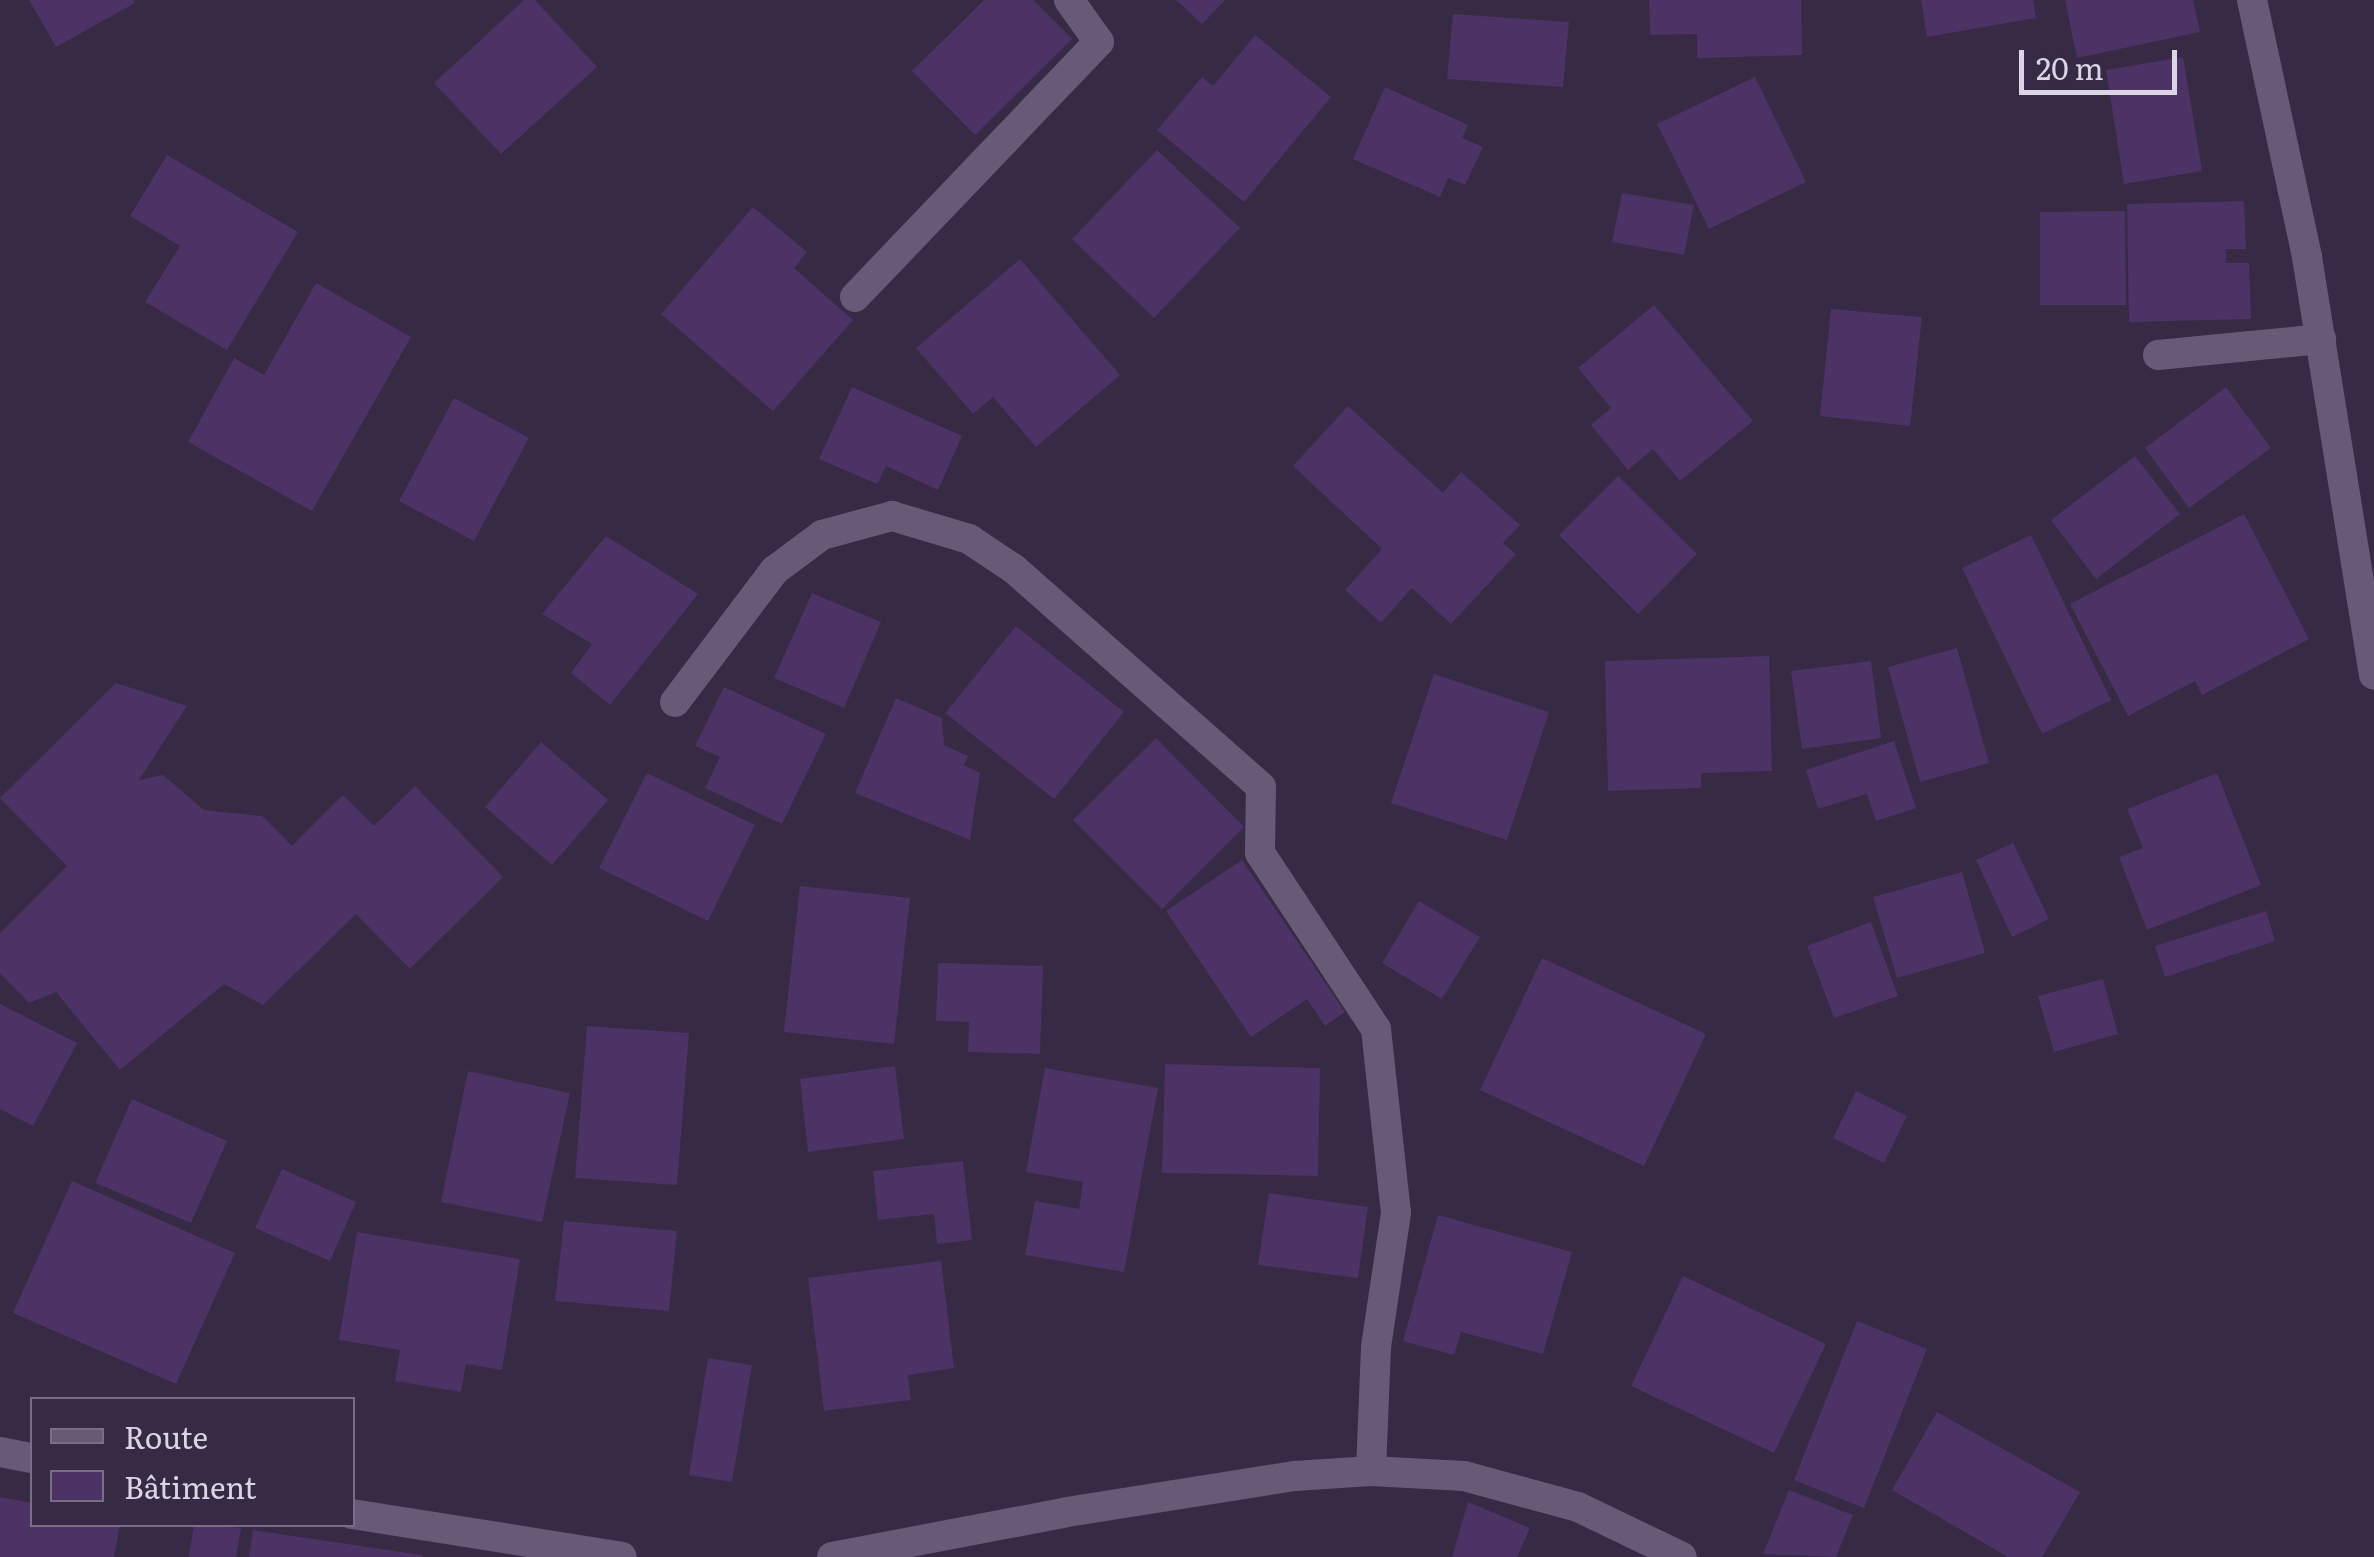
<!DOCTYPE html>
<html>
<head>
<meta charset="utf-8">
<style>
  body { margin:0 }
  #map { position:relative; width:2374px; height:1557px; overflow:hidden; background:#362a44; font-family:Literata,serif }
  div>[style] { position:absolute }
  .building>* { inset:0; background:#4c3265 }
  .minor>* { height:30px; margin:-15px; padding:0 15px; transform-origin:15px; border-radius:15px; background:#685a77 }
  span { translate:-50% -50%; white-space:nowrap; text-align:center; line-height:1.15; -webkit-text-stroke:8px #362a44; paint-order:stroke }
  .legend { position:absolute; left:30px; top:1397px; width:325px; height:130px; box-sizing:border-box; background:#362a44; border:2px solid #786e85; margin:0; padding:12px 18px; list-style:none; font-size:30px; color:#dcd5e6 }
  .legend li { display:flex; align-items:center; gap:20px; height:50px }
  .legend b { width:50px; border:2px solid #786e85 }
  .scale { position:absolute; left:2019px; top:50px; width:158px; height:45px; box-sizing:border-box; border:5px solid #dcd5e6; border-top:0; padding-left:12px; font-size:30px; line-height:35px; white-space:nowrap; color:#dcd5e6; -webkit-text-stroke:8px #362a44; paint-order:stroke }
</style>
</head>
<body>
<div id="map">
  <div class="building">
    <div style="clip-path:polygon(29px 0,133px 0,135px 3px,56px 47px)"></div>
    <div style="clip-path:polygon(524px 0,535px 0,597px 67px,501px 154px,434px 83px)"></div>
    <div style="clip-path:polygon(984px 0,1033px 0,1072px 39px,975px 135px,912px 71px)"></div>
    <div style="clip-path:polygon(1176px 0,1225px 0,1202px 24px)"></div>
    <div style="clip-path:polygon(1649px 0,1801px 0,1802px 55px,1697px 58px,1697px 34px,1650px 35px)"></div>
    <div style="clip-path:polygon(1921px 0,2033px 0,2036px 18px,1927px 37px)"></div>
    <div style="clip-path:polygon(2065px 0,2193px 0,2200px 32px,2077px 58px)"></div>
    <div style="clip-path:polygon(1453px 14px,1569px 22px,1563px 87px,1447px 79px)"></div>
    <div style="clip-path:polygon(1255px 35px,1331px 97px,1244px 202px,1157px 130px,1202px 77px,1213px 86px)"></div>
    <div style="clip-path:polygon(2183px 57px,2202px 171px,2124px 184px,2106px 70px)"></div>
    <div style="clip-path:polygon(1755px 77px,1806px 182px,1709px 229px,1657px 124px)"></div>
    <div style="clip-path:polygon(1385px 87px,1468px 125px,1462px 138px,1483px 147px,1465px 185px,1448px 178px,1440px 197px,1353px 159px)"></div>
    <div style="clip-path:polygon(1157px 150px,1240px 228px,1154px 318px,1072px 239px)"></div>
    <div style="clip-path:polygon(167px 155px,298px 232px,227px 350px,145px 302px,180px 246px,130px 216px)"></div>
    <div style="clip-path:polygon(1622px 193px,1694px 205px,1684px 255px,1612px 242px)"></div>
    <div style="clip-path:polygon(2244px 201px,2246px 249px,2226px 249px,2226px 263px,2249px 263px,2251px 319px,2129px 322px,2127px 204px)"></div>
    <div style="clip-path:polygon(753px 207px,807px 252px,794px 268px,853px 320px,773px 411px,661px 314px)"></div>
    <div style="clip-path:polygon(2125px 211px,2126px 305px,2040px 305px,2040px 212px)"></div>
    <div style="clip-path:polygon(1020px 259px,1120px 375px,1036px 447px,993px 397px,973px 414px,916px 348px)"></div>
    <div style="clip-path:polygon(316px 283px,411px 337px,312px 511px,188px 442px,234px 358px,264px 375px)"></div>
    <div style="clip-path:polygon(1654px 305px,1753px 421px,1680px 481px,1653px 449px,1628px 470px,1591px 425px,1611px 408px,1578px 368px)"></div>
    <div style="clip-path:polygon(1831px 309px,1922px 317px,1910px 426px,1820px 416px)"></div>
    <div style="clip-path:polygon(852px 387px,962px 436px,938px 490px,886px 466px,877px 484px,819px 459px)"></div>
    <div style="clip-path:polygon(2226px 387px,2271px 448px,2189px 508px,2145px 448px)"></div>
    <div style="clip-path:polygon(454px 398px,529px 438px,474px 541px,399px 501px)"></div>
    <div style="clip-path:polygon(1348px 406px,1443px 493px,1461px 472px,1520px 525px,1503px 543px,1516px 554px,1451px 624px,1412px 588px,1381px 623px,1345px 590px,1382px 549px,1293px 466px)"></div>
    <div style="clip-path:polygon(2135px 456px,2180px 514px,2096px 579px,2051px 520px)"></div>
    <div style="clip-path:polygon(1618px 476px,1697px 554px,1638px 614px,1559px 535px)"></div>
    <div style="clip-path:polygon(2244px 514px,2309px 639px,2202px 695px,2195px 681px,2128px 716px,2070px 604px)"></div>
    <div style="clip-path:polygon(2031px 535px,2111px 700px,2042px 734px,1962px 568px)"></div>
    <div style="clip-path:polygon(606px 536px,698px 594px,610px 705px,571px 673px,592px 644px,542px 614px)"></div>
    <div style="clip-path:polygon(812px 593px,881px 622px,844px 708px,774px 678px)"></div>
    <div style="clip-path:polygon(1016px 626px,1124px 712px,1054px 799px,945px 713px)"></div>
    <div style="clip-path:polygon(1957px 648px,1989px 763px,1920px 782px,1888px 667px)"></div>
    <div style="clip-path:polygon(1769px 656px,1772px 771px,1701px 773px,1701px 788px,1608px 791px,1605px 661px)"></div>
    <div style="clip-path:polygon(1871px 661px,1881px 738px,1802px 749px,1791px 671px)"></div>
    <div style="clip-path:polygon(1434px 674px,1549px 712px,1507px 840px,1391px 803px)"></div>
    <div style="clip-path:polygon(116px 683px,187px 706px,139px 780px,163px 775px,204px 810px,262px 816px,292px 846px,343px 795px,374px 826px,415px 786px,503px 877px,410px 969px,356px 914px,263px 1005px,224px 984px,120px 1070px,56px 992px,29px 1003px,0 973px,0 933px,67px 866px,0 798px)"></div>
    <div style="clip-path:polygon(724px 687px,826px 734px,782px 824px,705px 788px,720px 757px,695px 746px)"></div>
    <div style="clip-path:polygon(896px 698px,942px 718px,944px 745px,968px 756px,964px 765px,980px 773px,970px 840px,855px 793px)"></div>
    <div style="clip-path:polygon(1156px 738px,1244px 827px,1162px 909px,1073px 820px)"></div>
    <div style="clip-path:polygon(1894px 741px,1916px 808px,1876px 821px,1867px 794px,1818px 809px,1806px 770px)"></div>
    <div style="clip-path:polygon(541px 742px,608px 800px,552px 865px,485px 807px)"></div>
    <div style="clip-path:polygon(647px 773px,755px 825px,708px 921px,599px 868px)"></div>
    <div style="clip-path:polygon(2217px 773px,2261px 885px,2147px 930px,2119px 857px,2143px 848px,2127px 809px)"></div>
    <div style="clip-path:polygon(2013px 843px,2049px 919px,2012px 937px,1976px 860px)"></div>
    <div style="clip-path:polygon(1242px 860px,1345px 1012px,1325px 1026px,1307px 999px,1251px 1037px,1166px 911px)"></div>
    <div style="clip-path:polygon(1962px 872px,1985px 953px,1897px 978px,1873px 897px)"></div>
    <div style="clip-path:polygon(800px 886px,910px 898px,894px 1044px,784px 1032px)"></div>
    <div style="clip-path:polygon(1419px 901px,1480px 937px,1442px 999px,1382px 963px)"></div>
    <div style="clip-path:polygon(2266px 911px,2275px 941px,2165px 977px,2155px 946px)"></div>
    <div style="clip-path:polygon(1871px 922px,1898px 996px,1834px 1018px,1807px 946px)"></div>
    <div style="clip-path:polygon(1542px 958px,1706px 1034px,1644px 1166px,1480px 1090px)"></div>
    <div style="clip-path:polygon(938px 963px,1043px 966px,1040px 1054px,968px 1052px,969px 1022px,936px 1021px)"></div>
    <div style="clip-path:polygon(2103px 979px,2118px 1034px,2054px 1052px,2038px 996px)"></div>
    <div style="clip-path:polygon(0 1004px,77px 1043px,33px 1126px,0 1109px)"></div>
    <div style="clip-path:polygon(587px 1026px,689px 1033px,677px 1185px,575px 1178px)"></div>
    <div style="clip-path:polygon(1165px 1064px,1320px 1068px,1318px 1176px,1162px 1173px)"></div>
    <div style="clip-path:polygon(895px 1066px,904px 1139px,808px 1152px,800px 1079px)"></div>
    <div style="clip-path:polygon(1045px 1068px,1158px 1088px,1124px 1272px,1025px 1255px,1035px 1201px,1079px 1209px,1083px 1182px,1026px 1172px)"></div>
    <div style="clip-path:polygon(468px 1071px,570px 1093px,542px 1222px,441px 1202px)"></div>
    <div style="clip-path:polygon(1856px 1091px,1907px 1116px,1884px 1163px,1833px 1138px)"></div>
    <div style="clip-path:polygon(132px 1099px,227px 1141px,191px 1223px,95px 1183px)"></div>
    <div style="clip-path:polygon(963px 1161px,972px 1240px,937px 1244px,934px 1214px,878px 1220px,873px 1171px)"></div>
    <div style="clip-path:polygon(282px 1169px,356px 1202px,330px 1261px,255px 1228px)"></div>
    <div style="clip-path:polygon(72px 1181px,235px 1253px,176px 1384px,13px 1313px)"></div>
    <div style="clip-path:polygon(1269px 1193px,1368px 1207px,1358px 1278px,1258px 1265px)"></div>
    <div style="clip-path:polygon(1438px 1215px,1572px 1252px,1543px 1354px,1461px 1332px,1454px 1355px,1403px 1341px)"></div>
    <div style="clip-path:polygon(564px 1221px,677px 1231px,669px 1311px,555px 1301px)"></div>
    <div style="clip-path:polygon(357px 1232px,520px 1259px,502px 1370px,466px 1364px,461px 1392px,395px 1381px,400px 1350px,339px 1340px)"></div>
    <div style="clip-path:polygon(941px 1261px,954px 1368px,908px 1375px,911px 1400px,824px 1411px,808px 1278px)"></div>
    <div style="clip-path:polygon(1683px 1276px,1826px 1344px,1774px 1453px,1631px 1386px)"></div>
    <div style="clip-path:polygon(1857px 1321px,1927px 1349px,1864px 1508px,1794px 1480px)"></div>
    <div style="clip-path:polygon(708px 1358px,752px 1365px,732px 1482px,689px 1475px)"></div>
    <div style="clip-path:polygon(1937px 1412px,2080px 1492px,2042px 1557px,2008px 1557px,1892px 1490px)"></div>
    <div style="clip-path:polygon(1789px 1490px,1853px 1515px,1836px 1557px,1763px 1554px)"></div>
    <div style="clip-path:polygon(0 1497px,32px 1503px,32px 1524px,120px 1524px,114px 1557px,0 1557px)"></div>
    <div style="clip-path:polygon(1468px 1502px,1530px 1528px,1517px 1557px,1452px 1557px)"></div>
    <div style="clip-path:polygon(194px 1524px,241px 1528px,236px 1557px,189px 1557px)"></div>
    <div style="clip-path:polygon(253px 1530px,422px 1555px,422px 1557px,249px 1557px)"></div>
  </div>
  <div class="minor">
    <div style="left:2252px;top:0;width:263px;rotate:77.9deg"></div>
    <div style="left:2307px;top:257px;width:423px;rotate:80.9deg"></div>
    <div style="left:855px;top:297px;width:353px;rotate:-46.3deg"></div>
    <div style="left:1099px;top:42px;width:52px;rotate:-125.5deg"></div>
    <div style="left:2158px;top:355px;width:164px;rotate:-5.6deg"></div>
    <div style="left:675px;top:702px;width:166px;rotate:-52.9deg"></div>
    <div style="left:775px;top:570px;width:59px;rotate:-36.7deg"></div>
    <div style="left:822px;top:535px;width:73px;rotate:-15.2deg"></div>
    <div style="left:892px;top:516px;width:80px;rotate:16.6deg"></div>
    <div style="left:969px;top:539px;width:54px;rotate:33.7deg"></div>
    <div style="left:1014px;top:569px;width:329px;rotate:41.4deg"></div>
    <div style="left:1261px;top:787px;width:66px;rotate:90.9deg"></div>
    <div style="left:1260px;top:853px;width:211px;rotate:56.6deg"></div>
    <div style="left:1376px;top:1029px;width:185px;rotate:83.8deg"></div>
    <div style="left:1396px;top:1213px;width:135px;rotate:98.5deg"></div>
    <div style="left:1376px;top:1347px;width:124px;rotate:92.3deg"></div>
    <div style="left:0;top:1452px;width:33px;rotate:11deg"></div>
    <div style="left:352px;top:1514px;width:273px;rotate:9deg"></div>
    <div style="left:832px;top:1557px;width:239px;rotate:-10.8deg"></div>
    <div style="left:1067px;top:1512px;width:231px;rotate:-9deg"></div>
    <div style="left:1295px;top:1476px;width:76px;rotate:-3.8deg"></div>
    <div style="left:1371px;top:1471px;width:93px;rotate:3.1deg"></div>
    <div style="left:1464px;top:1476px;width:118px;rotate:15.2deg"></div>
    <div style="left:1578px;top:1507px;width:115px;rotate:25.7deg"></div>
  </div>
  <ul class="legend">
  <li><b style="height:12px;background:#685a77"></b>Route</li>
  <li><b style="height:28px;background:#4c3265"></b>Bâtiment</li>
  </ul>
  <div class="scale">20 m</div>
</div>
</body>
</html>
